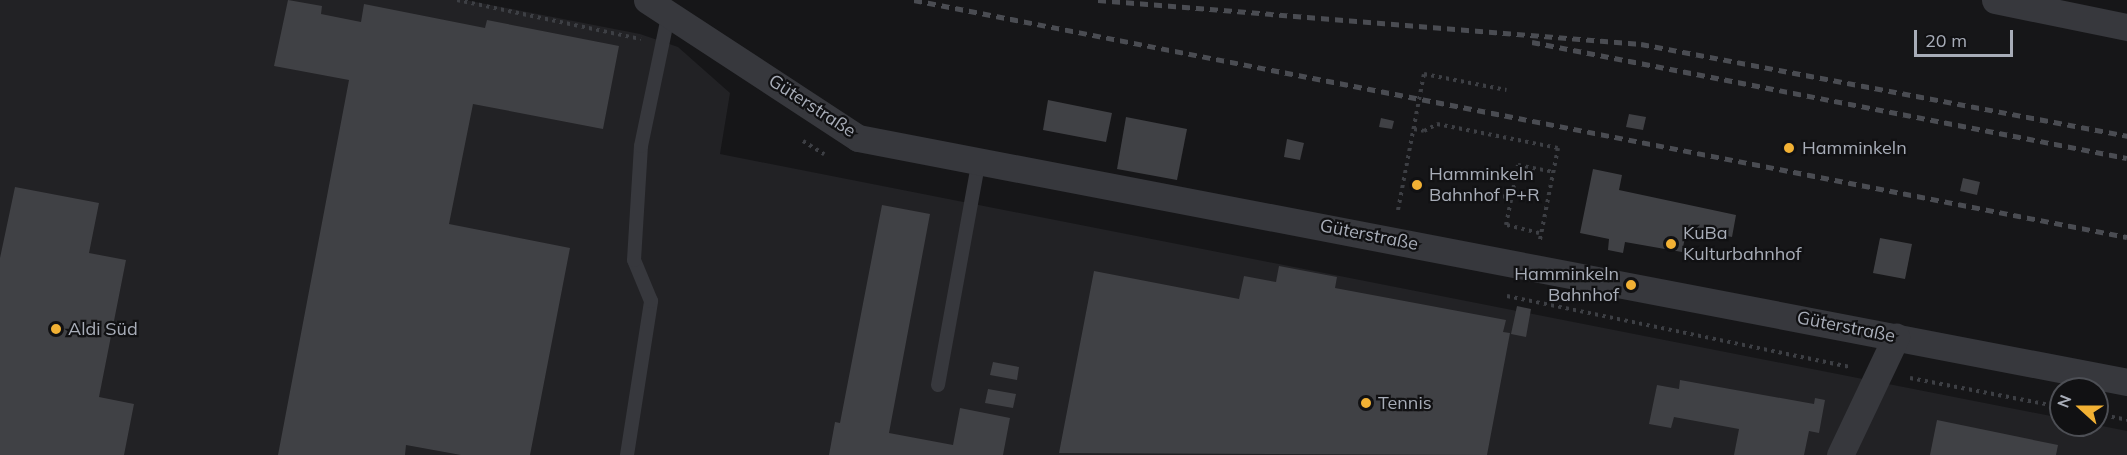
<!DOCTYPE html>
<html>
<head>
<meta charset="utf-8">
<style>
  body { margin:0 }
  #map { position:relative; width:2127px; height:455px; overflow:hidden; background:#161618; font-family:Mulish,sans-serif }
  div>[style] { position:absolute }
  .built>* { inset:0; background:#222225 }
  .building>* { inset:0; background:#404145 }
  .path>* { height:4px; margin-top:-2px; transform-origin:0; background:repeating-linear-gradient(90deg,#3d3f44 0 3px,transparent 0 7.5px) }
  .lane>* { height:14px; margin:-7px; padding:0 7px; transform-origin:7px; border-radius:7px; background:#37383d }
  .street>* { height:27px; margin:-13.5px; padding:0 13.5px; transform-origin:13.5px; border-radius:13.5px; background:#37383d }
  .rail>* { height:4.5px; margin-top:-2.25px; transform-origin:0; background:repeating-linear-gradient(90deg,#4a4c52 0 8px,transparent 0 14px) }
  .dots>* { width:16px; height:16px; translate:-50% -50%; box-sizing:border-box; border:3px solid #111113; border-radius:50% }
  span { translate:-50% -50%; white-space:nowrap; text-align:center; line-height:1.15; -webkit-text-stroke:4.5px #111113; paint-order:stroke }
  .street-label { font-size:18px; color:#a8adb8 }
  .poi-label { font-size:18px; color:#a8adb8 }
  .left { translate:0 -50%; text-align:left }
  .right { translate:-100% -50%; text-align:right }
  .north { position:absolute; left:2049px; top:377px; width:60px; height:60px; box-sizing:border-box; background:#111113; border:2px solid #4d4f55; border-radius:50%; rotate:291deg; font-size:16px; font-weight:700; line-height:24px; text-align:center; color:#a8adb8 }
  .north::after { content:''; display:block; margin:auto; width:21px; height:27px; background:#f2b134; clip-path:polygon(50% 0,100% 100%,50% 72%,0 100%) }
  .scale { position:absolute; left:1914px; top:30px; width:99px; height:27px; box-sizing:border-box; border:3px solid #a8adb8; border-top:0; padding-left:8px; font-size:18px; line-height:21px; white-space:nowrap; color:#a8adb8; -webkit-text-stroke:4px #111113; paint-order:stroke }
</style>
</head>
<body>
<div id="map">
  <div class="built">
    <div style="clip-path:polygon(0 0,465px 0,640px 34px,678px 47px,730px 93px,720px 154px,2061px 418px,2061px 425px,2097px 425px,2127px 431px,2127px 455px,0 455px)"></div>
  </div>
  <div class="building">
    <div style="clip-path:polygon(288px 0,322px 6px,321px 14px,361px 22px,364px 4px,485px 28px,487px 20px,619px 46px,603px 129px,473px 104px,449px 224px,570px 248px,530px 455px,461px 455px,406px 445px,405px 455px,278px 455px,349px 80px,274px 66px)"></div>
    <div style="clip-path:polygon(1048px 100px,1112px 113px,1106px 142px,1043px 130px)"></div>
    <div style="clip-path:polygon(1629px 114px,1646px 117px,1643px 130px,1626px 127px)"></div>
    <div style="clip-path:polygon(1126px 117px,1187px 129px,1177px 180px,1117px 169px)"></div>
    <div style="clip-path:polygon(1381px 118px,1394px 121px,1392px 129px,1379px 127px)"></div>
    <div style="clip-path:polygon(1287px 139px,1304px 143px,1300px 160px,1284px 157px)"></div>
    <div style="clip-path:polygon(1593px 169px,1622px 175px,1619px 190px,1736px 215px,1732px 237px,1687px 228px,1682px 252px,1625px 242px,1623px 253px,1608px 250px,1609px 239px,1580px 233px)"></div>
    <div style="clip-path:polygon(1963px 178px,1980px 182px,1977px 195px,1960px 191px)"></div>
    <div style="clip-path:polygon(15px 187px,99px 203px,89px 253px,126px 260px,99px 397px,134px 404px,124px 455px,0 455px,0 258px)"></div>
    <div style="clip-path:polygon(882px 205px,930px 214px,889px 433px,953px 445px,960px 408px,1010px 418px,1003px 455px,829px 455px,835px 422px,840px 423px)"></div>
    <div style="clip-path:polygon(1880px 238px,1912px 244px,1905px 279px,1873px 273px)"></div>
    <div style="clip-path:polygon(1279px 266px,1337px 277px,1335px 288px,1506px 320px,1503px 332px,1510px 333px,1487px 455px,1059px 453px,1094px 271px,1239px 299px,1244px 276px,1276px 282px)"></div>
    <div style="clip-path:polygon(1517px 306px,1531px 309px,1526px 337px,1511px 334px)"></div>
    <div style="clip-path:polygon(993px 362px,1019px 367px,1017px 380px,990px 375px)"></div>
    <div style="clip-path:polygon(1680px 380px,1814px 404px,1815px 398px,1825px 400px,1819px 433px,1809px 431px,1804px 455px,1734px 455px,1739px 429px,1674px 417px,1671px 428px,1649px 424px,1657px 385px,1679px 389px)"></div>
    <div style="clip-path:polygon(988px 389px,1016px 394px,1013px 408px,985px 403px)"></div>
    <div style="clip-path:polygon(1937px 420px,2058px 445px,2056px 455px,1930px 455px)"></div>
  </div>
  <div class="path">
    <div style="left:457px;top:0;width:188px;rotate:12deg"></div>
    <div style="left:1414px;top:129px;width:10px;rotate:11deg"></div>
    <div style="left:1424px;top:131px;width:15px;rotate:-28deg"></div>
    <div style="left:1437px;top:124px;width:123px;rotate:11.2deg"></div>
    <div style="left:1558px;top:148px;width:94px;rotate:101.1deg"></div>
    <div style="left:803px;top:141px;width:25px;rotate:32deg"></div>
    <div style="left:1488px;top:197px;width:23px;rotate:-2deg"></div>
    <div style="left:1398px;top:210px;width:138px;rotate:-79.2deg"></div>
    <div style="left:1424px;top:74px;width:84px;rotate:11deg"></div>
    <div style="left:1539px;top:233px;width:34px;rotate:-166deg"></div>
    <div style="left:1506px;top:225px;width:61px;rotate:-78.7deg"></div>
    <div style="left:1518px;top:165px;width:36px;rotate:11deg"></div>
    <div style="left:1507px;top:296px;width:349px;rotate:11.7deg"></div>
    <div style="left:1910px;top:378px;width:154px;rotate:10.9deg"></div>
    <div style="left:2097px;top:414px;width:31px;rotate:11deg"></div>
  </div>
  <div class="lane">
    <div style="left:938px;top:385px;width:229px;rotate:-79.7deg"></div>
    <div style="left:627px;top:455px;width:156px;rotate:-81.1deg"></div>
    <div style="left:651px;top:301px;width:44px;rotate:-112.5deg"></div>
    <div style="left:634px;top:260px;width:114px;rotate:-86.5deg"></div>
    <div style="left:641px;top:146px;width:137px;rotate:-78.2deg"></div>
  </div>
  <div class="street">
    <div style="left:647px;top:0;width:252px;rotate:33.2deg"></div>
    <div style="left:858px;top:138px;width:1292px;rotate:10.88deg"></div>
    <div style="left:1995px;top:0;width:135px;rotate:11.6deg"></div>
    <div style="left:1840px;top:455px;width:131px;rotate:-64.6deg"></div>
  </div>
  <div class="rail">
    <div style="left:914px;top:0;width:1236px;rotate:11.06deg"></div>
    <div style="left:1098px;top:0;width:545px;rotate:4.63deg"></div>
    <div style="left:1641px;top:44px;width:495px;rotate:10.7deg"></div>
    <div style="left:1532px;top:42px;width:606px;rotate:11.03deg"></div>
  </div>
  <div class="dots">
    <div style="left:1789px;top:148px;background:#f2b134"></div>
    <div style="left:1417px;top:185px;background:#f2b134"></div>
    <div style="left:1671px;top:244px;background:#f2b134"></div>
    <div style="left:1631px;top:285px;background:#f2b134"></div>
    <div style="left:56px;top:329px;background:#f2b134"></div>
    <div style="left:1366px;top:403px;background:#f2b134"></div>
  </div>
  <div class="street-label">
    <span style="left:812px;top:106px;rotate:33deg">Güterstraße</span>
    <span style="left:1369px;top:235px;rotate:11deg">Güterstraße</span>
    <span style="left:1846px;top:327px;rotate:11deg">Güterstraße</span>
  </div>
  <div class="poi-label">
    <span class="left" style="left:1802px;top:148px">Hamminkeln</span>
    <span class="left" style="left:1429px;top:185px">Hamminkeln<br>Bahnhof P+R</span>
    <span class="left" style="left:1683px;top:244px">KuBa<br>Kulturbahnhof</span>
    <span class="right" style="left:1619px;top:285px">Hamminkeln<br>Bahnhof</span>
    <span class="left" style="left:68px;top:329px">Aldi Süd</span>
    <span class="left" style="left:1378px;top:403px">Tennis</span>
  </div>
  <div class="north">N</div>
  <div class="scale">20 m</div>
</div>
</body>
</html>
